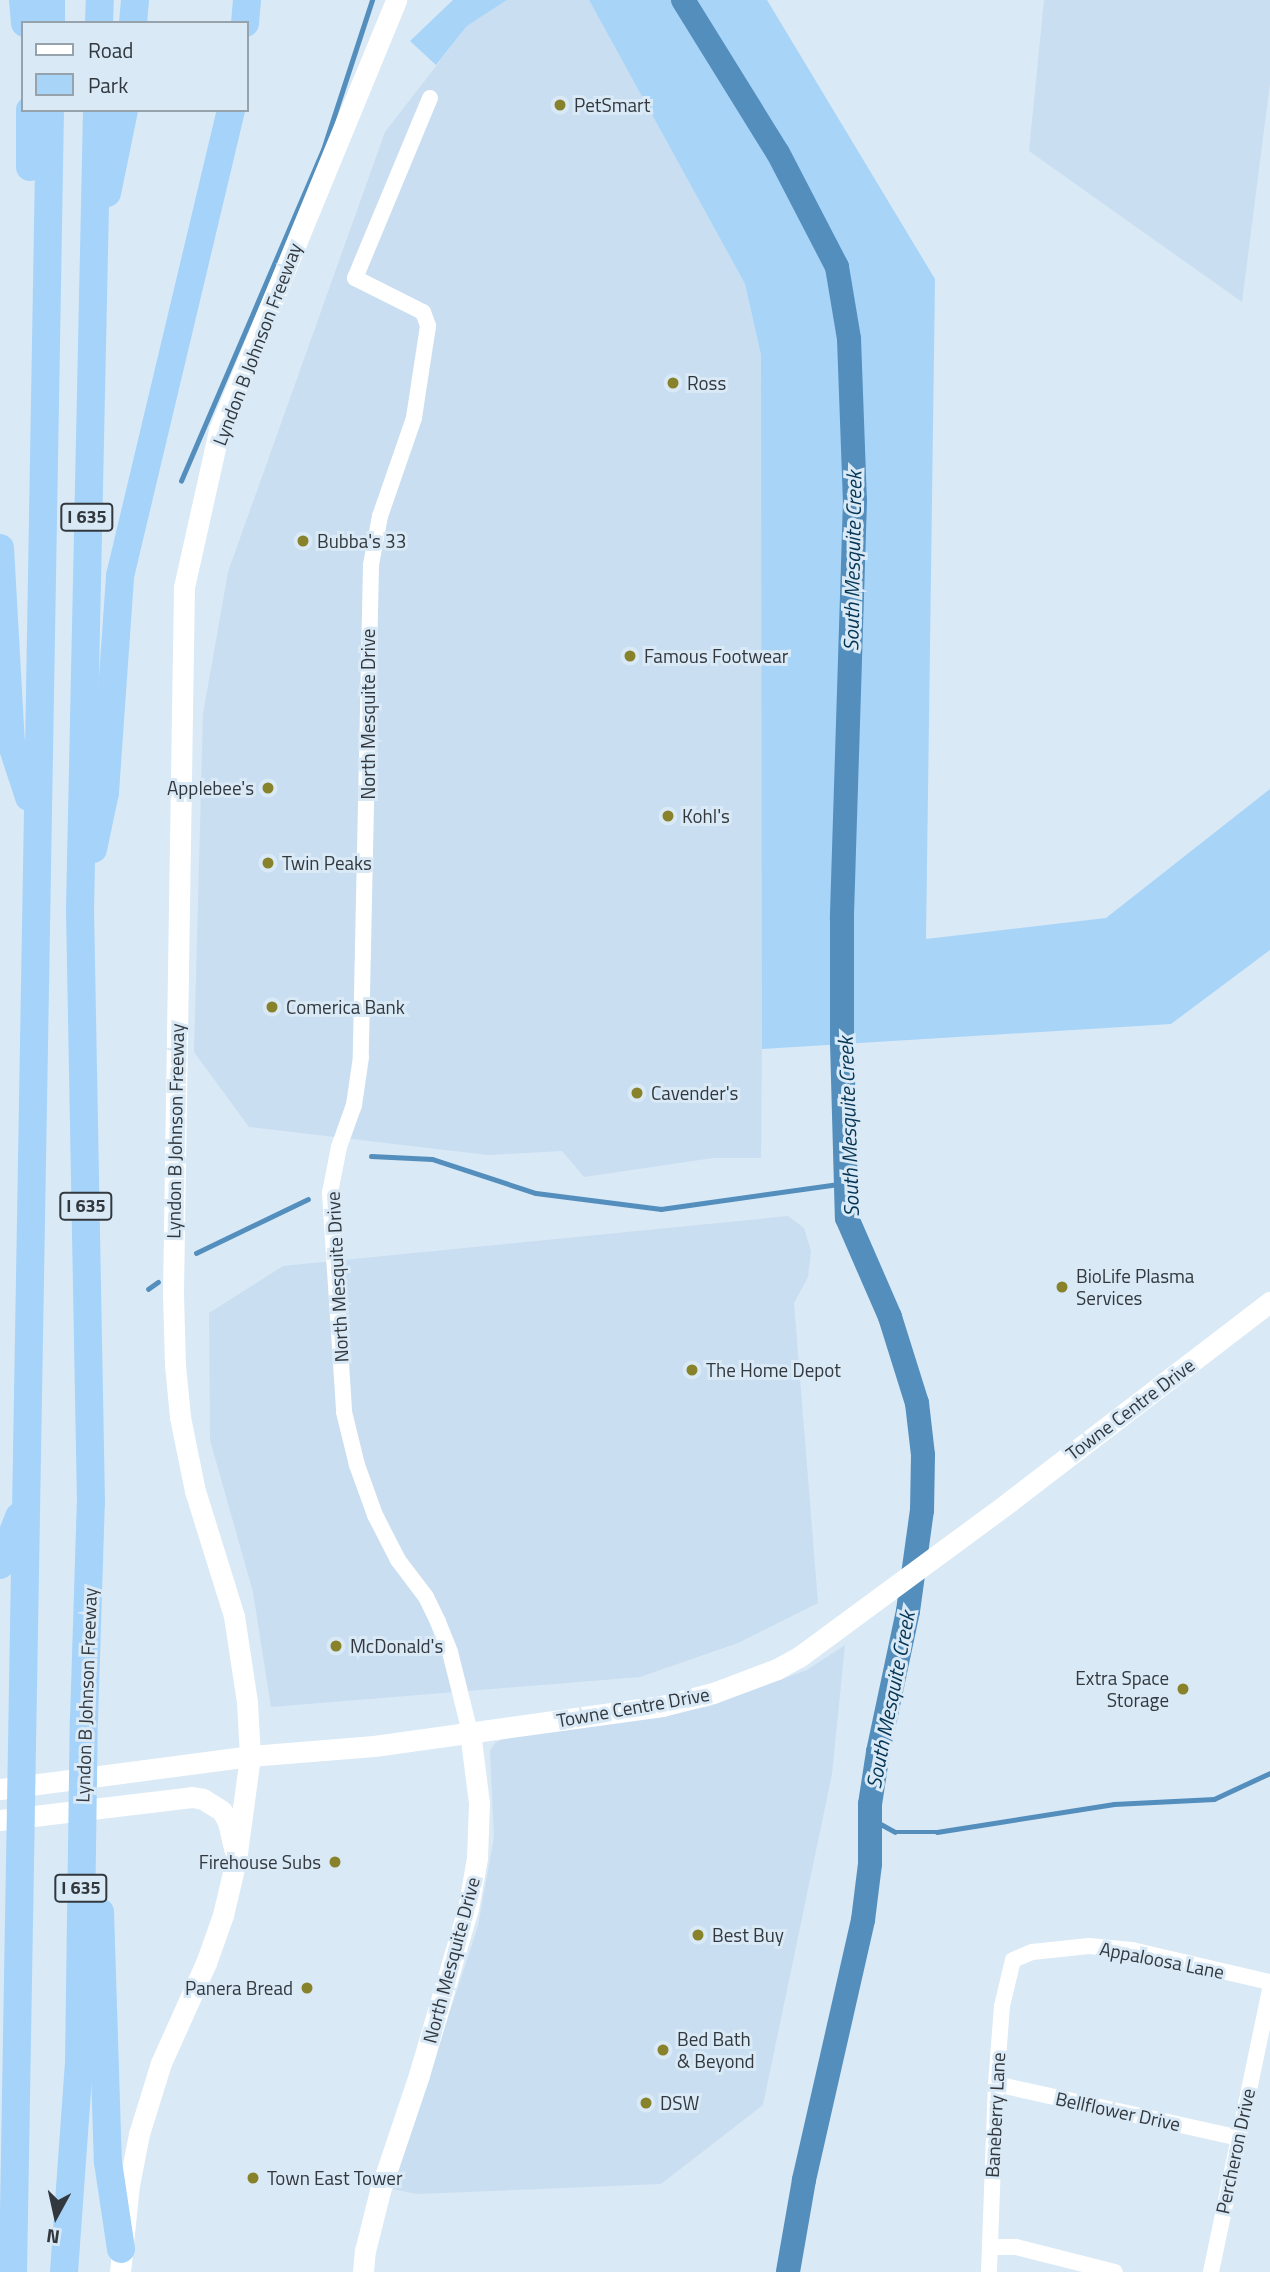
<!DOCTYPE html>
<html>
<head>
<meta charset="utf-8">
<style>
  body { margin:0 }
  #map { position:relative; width:1270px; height:2272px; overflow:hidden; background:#d9e9f6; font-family:"Titillium Web",sans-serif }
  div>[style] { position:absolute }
  .built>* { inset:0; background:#c9def1 }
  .green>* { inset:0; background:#a8d4f8 }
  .stream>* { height:4.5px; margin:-2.25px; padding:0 2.25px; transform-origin:2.25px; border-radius:2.25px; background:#538ebd }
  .river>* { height:24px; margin:-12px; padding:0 12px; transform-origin:12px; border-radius:12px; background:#538ebd }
  .street>* { height:16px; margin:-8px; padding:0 8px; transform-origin:8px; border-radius:8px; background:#fff }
  .secondary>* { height:21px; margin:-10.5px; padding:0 10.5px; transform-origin:10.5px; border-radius:10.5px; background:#fff }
  .highway>* { height:28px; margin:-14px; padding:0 14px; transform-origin:14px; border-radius:14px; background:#a5d3f9 }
  .dots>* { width:19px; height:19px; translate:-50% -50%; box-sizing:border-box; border:4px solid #d9e9f6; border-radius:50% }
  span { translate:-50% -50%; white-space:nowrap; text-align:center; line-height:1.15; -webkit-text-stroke:6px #d9e9f6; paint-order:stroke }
  .shield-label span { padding:2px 5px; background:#d9e9f6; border:2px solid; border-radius:5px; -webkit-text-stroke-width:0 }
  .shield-label { font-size:18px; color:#32383e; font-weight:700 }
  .poi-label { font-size:19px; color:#32383e }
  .left { translate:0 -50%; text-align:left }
  .right { translate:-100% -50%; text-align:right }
  .street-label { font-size:19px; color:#32383e }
  .water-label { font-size:21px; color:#043554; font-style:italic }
  .legend { position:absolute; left:21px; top:21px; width:228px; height:91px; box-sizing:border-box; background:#d9e9f6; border:2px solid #96a2ac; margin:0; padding:9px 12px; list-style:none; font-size:21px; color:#32383e }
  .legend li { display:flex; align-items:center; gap:14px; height:35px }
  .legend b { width:35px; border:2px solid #96a2ac }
  .north { position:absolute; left:21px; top:2181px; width:70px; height:70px; -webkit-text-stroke:5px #d9e9f6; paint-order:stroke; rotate:188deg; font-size:19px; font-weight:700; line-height:28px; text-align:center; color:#32383e }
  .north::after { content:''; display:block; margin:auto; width:24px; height:32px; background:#32383e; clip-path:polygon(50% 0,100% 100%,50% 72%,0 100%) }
</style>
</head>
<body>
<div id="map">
  <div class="built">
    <div style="clip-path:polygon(507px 0,589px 0,745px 284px,761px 355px,764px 784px,761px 1158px,713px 1158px,584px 1177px,562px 1151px,488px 1155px,249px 1127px,194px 1052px,203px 714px,228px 572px,385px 132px,467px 26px)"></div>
    <div style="clip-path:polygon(1044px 0,1270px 0,1270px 83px,1242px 302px,1029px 151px)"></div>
    <div style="clip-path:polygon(788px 1216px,804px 1228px,811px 1251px,808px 1277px,794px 1303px,818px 1603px,738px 1643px,640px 1677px,271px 1707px,253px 1592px,210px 1440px,209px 1313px,283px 1266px)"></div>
    <div style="clip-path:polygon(845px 1645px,832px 1774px,763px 2105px,661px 2184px,417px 2194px,392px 2189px,478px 1926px,494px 1837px,490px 1751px,495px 1743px,503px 1739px,708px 1707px,807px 1670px)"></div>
  </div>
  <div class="green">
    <div style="clip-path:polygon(453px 0,507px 0,467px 26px,436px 65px,410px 41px)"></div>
    <div style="clip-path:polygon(589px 0,767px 0,935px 279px,926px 939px,1106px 918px,1270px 789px,1270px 950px,1171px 1024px,762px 1049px,761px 355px,745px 284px)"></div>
  </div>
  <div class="stream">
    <div style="left:181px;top:481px;width:360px;rotate:-66.8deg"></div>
    <div style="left:323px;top:150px;width:158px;rotate:-71.9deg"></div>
    <div style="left:371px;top:1156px;width:61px;rotate:2.8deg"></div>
    <div style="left:432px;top:1159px;width:109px;rotate:18.1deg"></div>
    <div style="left:536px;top:1193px;width:126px;rotate:7.3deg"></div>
    <div style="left:661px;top:1209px;width:188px;rotate:-8deg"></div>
    <div style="left:196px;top:1253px;width:124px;rotate:-25.7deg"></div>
    <div style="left:148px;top:1289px;width:12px;rotate:-35deg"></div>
    <div style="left:870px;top:1804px;width:21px;rotate:65deg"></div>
    <div style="left:879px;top:1823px;width:18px;rotate:29deg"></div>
    <div style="left:895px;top:1832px;width:42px"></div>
    <div style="left:937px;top:1832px;width:179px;rotate:-9deg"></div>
    <div style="left:1114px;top:1804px;width:100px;rotate:-2.9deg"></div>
    <div style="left:1214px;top:1799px;width:62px;rotate:-24.9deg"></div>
  </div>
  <div class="river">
    <div style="left:683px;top:0;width:180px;rotate:58.2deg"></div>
    <div style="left:778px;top:153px;width:128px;rotate:62.6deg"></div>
    <div style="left:837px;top:267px;width:73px;rotate:80.5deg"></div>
    <div style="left:849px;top:339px;width:161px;rotate:87.9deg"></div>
    <div style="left:855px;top:500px;width:419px;rotate:91.8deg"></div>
    <div style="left:842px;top:919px;width:124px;rotate:90deg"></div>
    <div style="left:842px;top:1043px;width:175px;rotate:88.4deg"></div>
    <div style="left:847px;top:1218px;width:108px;rotate:66.5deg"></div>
    <div style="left:890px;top:1317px;width:90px;rotate:72.6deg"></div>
    <div style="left:917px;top:1403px;width:52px;rotate:83.4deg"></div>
    <div style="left:923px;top:1455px;width:55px;rotate:91deg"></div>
    <div style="left:922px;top:1510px;width:102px;rotate:97.9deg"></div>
    <div style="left:908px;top:1611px;width:144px;rotate:102deg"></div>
    <div style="left:878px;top:1752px;width:53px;rotate:98.7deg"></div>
    <div style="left:870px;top:1804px;width:60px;rotate:90deg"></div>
    <div style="left:870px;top:1864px;width:56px;rotate:97.1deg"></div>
    <div style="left:863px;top:1920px;width:267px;rotate:102.8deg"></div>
    <div style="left:804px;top:2180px;width:93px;rotate:99.9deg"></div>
  </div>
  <div class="street">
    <div style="left:430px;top:98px;width:195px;rotate:112.6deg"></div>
    <div style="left:355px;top:278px;width:76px;rotate:26.6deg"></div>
    <div style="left:423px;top:312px;width:15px;rotate:70deg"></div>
    <div style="left:428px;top:326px;width:93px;rotate:98.7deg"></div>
    <div style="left:414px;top:418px;width:104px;rotate:109.1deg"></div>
    <div style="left:380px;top:516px;width:50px;rotate:100.4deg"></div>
    <div style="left:371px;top:565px;width:492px;rotate:91.2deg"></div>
    <div style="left:361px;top:1057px;width:49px;rotate:98.3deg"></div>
    <div style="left:354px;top:1105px;width:45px;rotate:109.7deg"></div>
    <div style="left:339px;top:1147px;width:47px;rotate:101.1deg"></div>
    <div style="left:330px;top:1193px;width:219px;rotate:86.3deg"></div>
    <div style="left:344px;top:1412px;width:55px;rotate:76.2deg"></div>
    <div style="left:357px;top:1465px;width:53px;rotate:70.2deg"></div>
    <div style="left:375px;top:1515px;width:51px;rotate:62.9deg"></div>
    <div style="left:398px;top:1560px;width:46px;rotate:52.9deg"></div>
    <div style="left:426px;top:1597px;width:28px;rotate:64deg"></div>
    <div style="left:438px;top:1622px;width:32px;rotate:68deg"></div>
    <div style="left:450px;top:1652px;width:82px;rotate:76deg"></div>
    <div style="left:996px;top:2084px;width:249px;rotate:12.5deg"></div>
    <div style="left:990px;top:2247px;width:26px"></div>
    <div style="left:1016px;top:2247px;width:102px;rotate:14.2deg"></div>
    <div style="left:989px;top:2272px;width:188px;rotate:-87.9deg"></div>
    <div style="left:996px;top:2084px;width:78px;rotate:-85.6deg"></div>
    <div style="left:1002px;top:2006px;width:47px;rotate:-76.6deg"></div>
    <div style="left:1013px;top:1960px;width:21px;rotate:-23deg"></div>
    <div style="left:1032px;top:1952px;width:57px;rotate:-6deg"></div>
    <div style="left:1089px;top:1946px;width:43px;rotate:5.3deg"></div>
    <div style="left:1132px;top:1950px;width:142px;rotate:13.1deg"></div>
    <div style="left:1211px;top:2272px;width:289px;rotate:-78.2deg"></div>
  </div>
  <div class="secondary">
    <div style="left:0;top:1789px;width:252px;rotate:-7.5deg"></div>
    <div style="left:250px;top:1756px;width:124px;rotate:-4.6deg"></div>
    <div style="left:374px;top:1746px;width:291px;rotate:-7.9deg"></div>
    <div style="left:662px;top:1706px;width:53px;rotate:-14.3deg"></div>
    <div style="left:713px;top:1693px;width:68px;rotate:-20.6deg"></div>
    <div style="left:777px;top:1669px;width:25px;rotate:-29deg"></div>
    <div style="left:799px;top:1657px;width:261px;rotate:-36.4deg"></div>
    <div style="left:1009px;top:1502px;width:329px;rotate:-37.5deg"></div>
    <div style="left:0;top:1820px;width:193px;rotate:-6.8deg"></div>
    <div style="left:192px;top:1797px;width:11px;rotate:10deg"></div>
    <div style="left:203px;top:1799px;width:22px;rotate:32deg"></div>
    <div style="left:222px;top:1811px;width:13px;rotate:61deg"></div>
    <div style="left:228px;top:1822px;width:28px;rotate:77deg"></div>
    <div style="left:120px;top:2272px;width:87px;rotate:-84.1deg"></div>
    <div style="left:129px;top:2185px;width:52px;rotate:-78.9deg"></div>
    <div style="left:139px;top:2134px;width:74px;rotate:-72.8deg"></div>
    <div style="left:161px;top:2063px;width:110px;rotate:-65.8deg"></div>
    <div style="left:206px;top:1963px;width:51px;rotate:-70.5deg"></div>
    <div style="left:223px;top:1915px;width:57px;rotate:-76.7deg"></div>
    <div style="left:236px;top:1860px;width:105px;rotate:-82.3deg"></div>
    <div style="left:250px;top:1756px;width:54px;rotate:-93.2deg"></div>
    <div style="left:247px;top:1702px;width:87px;rotate:-98.6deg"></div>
    <div style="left:234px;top:1616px;width:131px;rotate:-107.3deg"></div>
    <div style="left:195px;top:1491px;width:76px;rotate:-101.5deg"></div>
    <div style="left:180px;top:1417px;width:52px;rotate:-95.5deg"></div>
    <div style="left:175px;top:1365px;width:72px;rotate:-91.6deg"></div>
    <div style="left:173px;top:1293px;width:706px;rotate:-89.11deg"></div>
    <div style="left:184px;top:587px;width:161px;rotate:-77.4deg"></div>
    <div style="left:219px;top:430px;width:465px;rotate:-67.6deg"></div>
    <div style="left:363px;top:2272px;width:21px;rotate:-85deg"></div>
    <div style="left:365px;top:2251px;width:62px;rotate:-76deg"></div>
    <div style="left:380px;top:2191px;width:122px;rotate:-71.4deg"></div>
    <div style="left:419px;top:2075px;width:173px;rotate:-73.6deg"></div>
    <div style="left:468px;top:1909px;width:52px;rotate:-80deg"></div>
    <div style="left:477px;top:1858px;width:55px;rotate:-87.9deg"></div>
    <div style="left:479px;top:1803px;width:72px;rotate:-97.2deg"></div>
  </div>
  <div class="highway">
    <div style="left:23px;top:0;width:23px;rotate:85deg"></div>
    <div style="left:51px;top:23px;width:23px;rotate:-90deg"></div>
    <div style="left:99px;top:23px;width:23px;rotate:-88deg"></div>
    <div style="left:133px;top:23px;width:23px;rotate:-85deg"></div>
    <div style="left:245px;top:23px;width:23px;rotate:-85deg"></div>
    <div style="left:30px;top:110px;width:57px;rotate:90deg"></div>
    <div style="left:107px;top:193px;width:85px;rotate:-78.4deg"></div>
    <div style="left:0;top:548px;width:194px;rotate:86.8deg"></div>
    <div style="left:11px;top:742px;width:58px;rotate:71.9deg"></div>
    <div style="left:93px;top:849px;width:58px;rotate:-78.1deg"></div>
    <div style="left:105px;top:792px;width:217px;rotate:-86deg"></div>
    <div style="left:120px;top:576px;width:479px;rotate:-76.6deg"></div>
    <div style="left:0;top:1565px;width:52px;rotate:-68.4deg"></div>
    <div style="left:100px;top:1912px;width:250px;rotate:88.2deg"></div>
    <div style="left:108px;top:2162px;width:88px;rotate:81.5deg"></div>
    <div style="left:13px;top:2272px;width:2162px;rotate:-89.02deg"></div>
    <div style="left:64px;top:2272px;width:210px;rotate:-85.9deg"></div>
    <div style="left:79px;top:2063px;width:343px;rotate:-89.2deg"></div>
    <div style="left:84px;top:1720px;width:217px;rotate:-88.2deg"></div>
    <div style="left:91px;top:1503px;width:594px;rotate:-91.06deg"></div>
    <div style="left:80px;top:909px;width:799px;rotate:-88.78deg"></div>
  </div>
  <div class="dots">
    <div style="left:560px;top:105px;background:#88822a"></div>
    <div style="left:673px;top:383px;background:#88822a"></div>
    <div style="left:303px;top:541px;background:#88822a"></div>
    <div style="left:630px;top:656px;background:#88822a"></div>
    <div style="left:268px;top:788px;background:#88822a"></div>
    <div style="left:668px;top:816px;background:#88822a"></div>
    <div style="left:268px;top:863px;background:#88822a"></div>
    <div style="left:272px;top:1007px;background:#88822a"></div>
    <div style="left:637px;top:1093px;background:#88822a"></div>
    <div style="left:1062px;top:1287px;background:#88822a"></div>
    <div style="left:692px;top:1370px;background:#88822a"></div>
    <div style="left:336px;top:1646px;background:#88822a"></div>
    <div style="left:1183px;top:1689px;background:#88822a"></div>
    <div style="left:335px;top:1862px;background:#88822a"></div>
    <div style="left:698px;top:1935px;background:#88822a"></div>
    <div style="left:307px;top:1988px;background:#88822a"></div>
    <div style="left:663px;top:2050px;background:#88822a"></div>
    <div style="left:646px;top:2103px;background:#88822a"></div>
    <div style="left:253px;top:2178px;background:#88822a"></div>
  </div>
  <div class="shield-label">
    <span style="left:87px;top:517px">I 635</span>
    <span style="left:86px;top:1206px">I 635</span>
    <span style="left:81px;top:1888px">I 635</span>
  </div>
  <div class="poi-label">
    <span class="left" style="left:574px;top:105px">PetSmart</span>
    <span class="left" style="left:687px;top:383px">Ross</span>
    <span class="left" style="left:317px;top:541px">Bubba's 33</span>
    <span class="left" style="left:644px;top:656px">Famous Footwear</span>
    <span class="right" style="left:254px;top:788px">Applebee's</span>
    <span class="left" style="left:682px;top:816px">Kohl's</span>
    <span class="left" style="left:282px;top:863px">Twin Peaks</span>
    <span class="left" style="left:286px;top:1007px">Comerica Bank</span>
    <span class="left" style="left:651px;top:1093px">Cavender's</span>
    <span class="left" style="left:1076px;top:1287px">BioLife Plasma<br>Services</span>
    <span class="left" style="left:706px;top:1370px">The Home Depot</span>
    <span class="left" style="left:350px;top:1646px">McDonald's</span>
    <span class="right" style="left:1169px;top:1689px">Extra Space<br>Storage</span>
    <span class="right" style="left:321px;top:1862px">Firehouse Subs</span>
    <span class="left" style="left:712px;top:1935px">Best Buy</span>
    <span class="right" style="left:293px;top:1988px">Panera Bread</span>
    <span class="left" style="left:677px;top:2050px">Bed Bath<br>&amp; Beyond</span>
    <span class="left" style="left:660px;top:2103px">DSW</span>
    <span class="left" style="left:267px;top:2178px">Town East Tower</span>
  </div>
  <div class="street-label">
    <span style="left:257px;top:344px;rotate:-69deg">Lyndon B Johnson Freeway</span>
    <span style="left:368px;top:714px;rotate:-90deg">North Mesquite Drive</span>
    <span style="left:175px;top:1131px;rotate:-89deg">Lyndon B Johnson Freeway</span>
    <span style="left:337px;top:1277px;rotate:-93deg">North Mesquite Drive</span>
    <span style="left:1130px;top:1409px;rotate:-37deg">Towne Centre Drive</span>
    <span style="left:86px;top:1695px;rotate:-88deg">Lyndon B Johnson Freeway</span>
    <span style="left:633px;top:1707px;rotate:-10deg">Towne Centre Drive</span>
    <span style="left:451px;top:1960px;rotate:-75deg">North Mesquite Drive</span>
    <span style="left:1162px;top:1960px;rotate:11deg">Appaloosa Lane</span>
    <span style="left:1118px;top:2111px;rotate:12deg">Bellflower Drive</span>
    <span style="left:995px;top:2115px;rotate:-87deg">Baneberry Lane</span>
    <span style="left:1235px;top:2151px;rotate:-78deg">Percheron Drive</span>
  </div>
  <div class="water-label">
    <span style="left:852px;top:561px;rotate:-89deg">South Mesquite Creek</span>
    <span style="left:848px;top:1127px;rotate:-92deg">South Mesquite Creek</span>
    <span style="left:890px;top:1700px;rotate:-79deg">South Mesquite Creek</span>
  </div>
  <ul class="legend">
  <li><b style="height:9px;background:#fff"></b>Road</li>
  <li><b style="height:19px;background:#a8d4f8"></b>Park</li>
  </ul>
  <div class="north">N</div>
</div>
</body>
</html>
